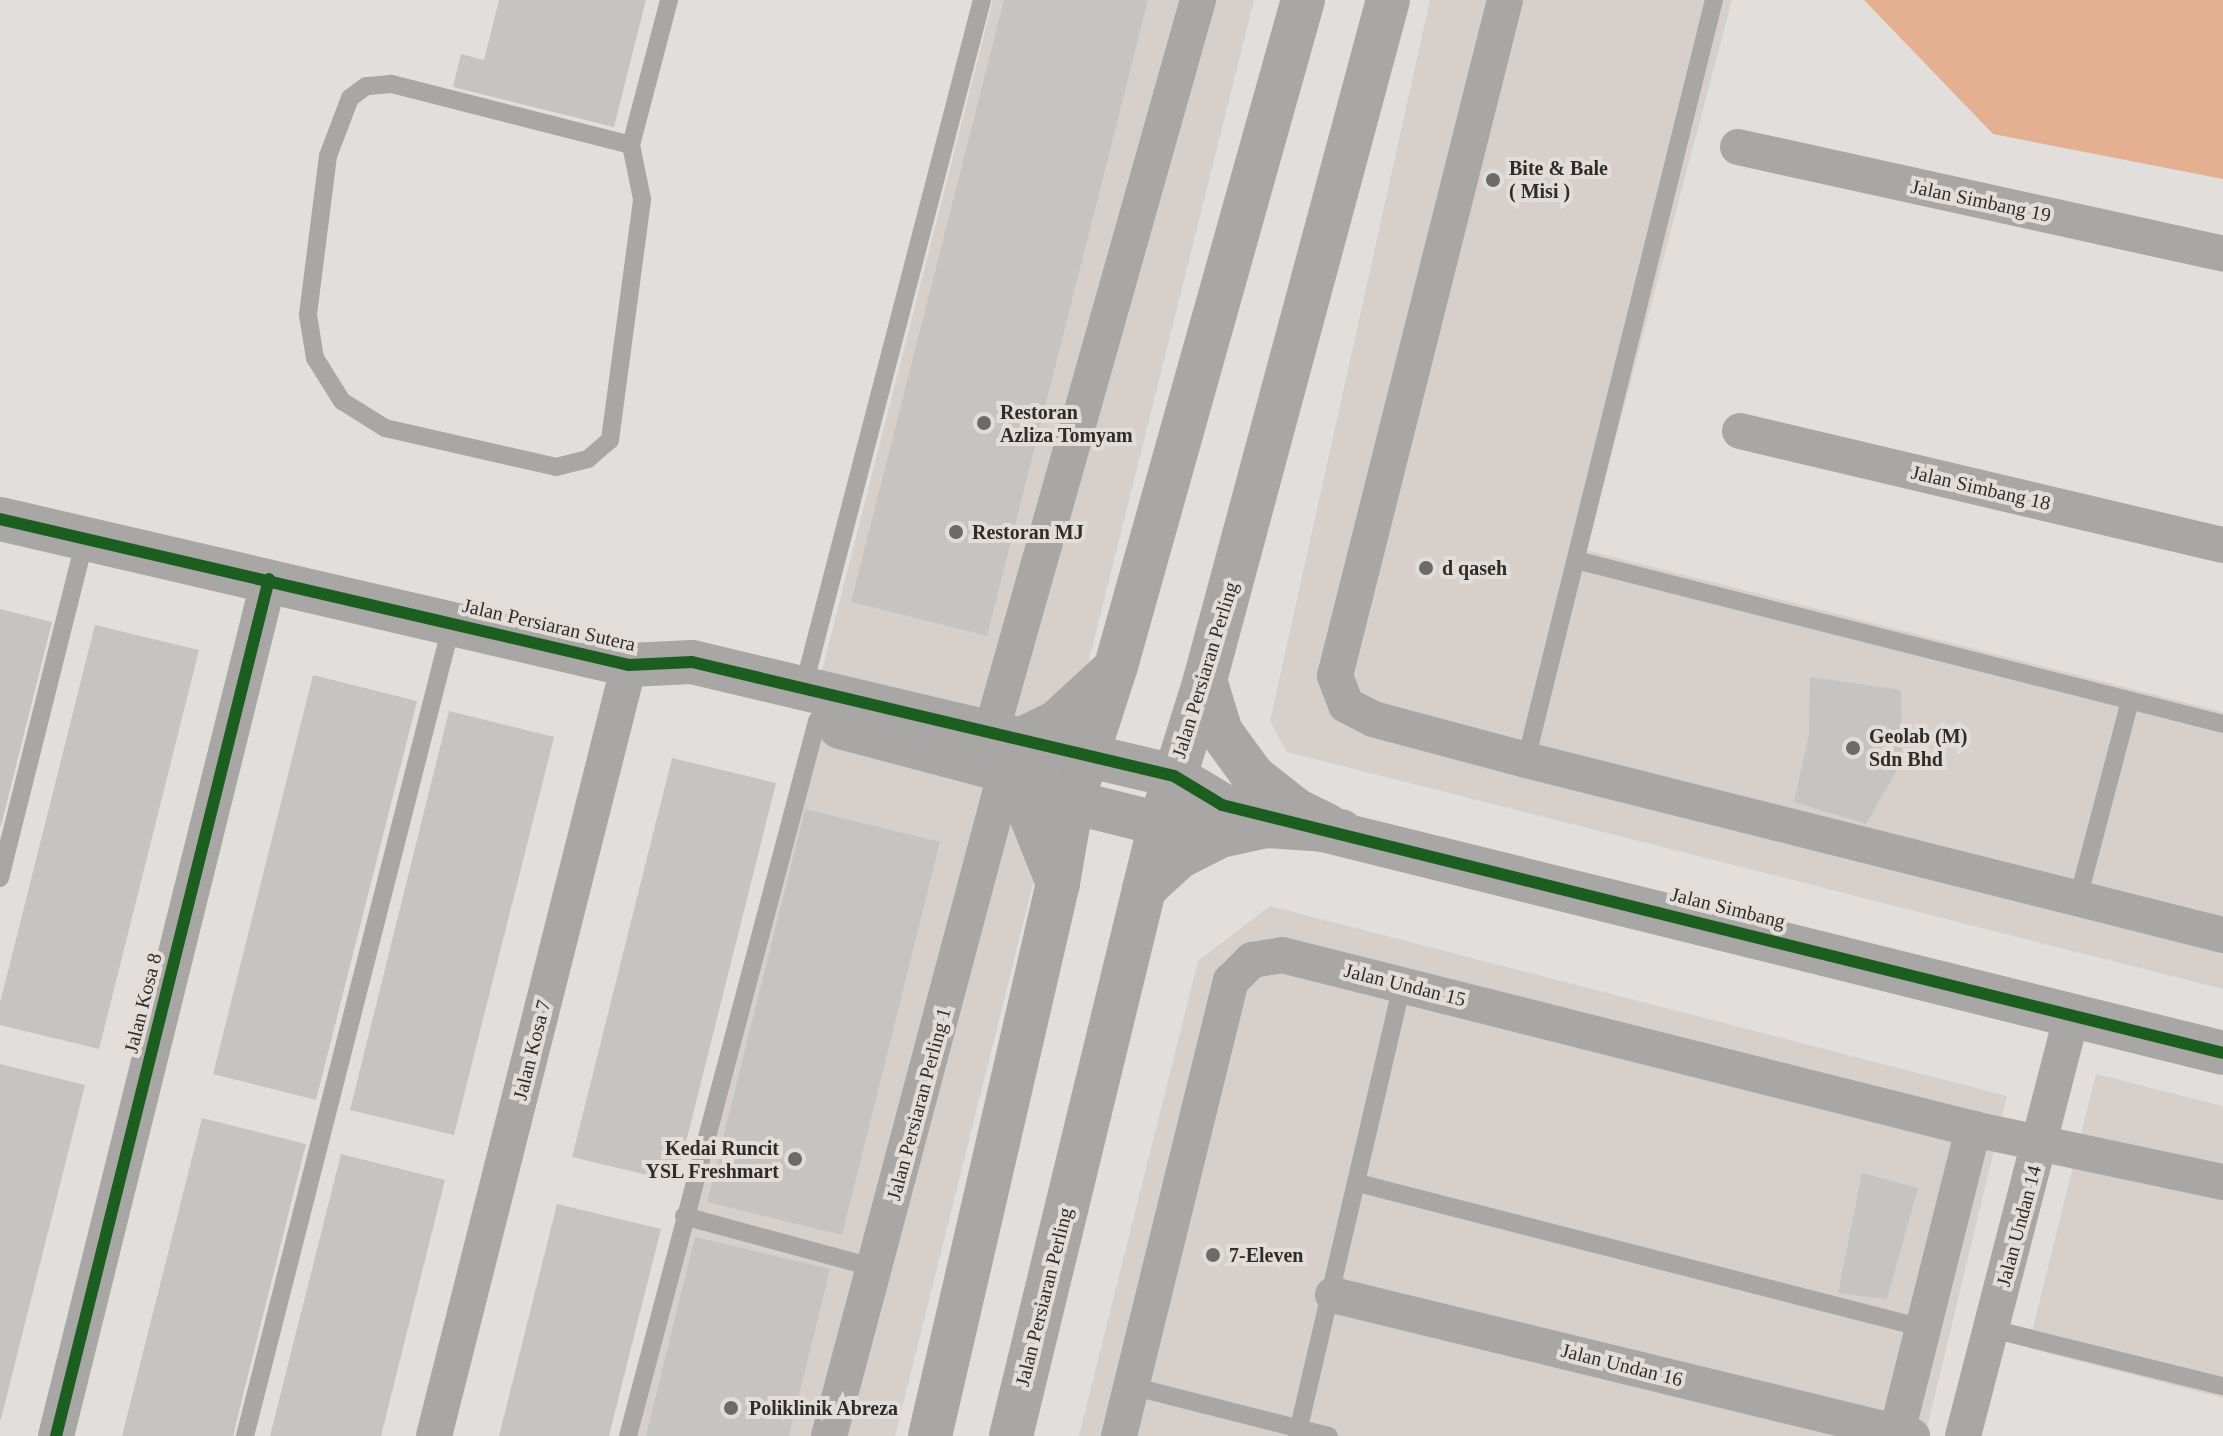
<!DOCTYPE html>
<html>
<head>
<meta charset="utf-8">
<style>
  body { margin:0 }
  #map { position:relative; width:2223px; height:1436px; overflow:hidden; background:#e1dedc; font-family:"Times New Roman",serif }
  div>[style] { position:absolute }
  .built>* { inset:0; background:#d7cfca }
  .water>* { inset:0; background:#e4b091 }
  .building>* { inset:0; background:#c6c4c2 }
  .service>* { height:18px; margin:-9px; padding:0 9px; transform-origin:9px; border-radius:9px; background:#a9a7a5 }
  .minor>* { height:36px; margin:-18px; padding:0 18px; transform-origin:18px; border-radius:18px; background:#a9a7a5 }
  .tertiary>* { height:44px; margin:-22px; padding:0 22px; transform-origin:22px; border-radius:22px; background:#a9a7a5 }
  .secondary>* { height:44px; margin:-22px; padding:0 22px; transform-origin:22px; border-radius:22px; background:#a8a7a5 }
  .cycleway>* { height:12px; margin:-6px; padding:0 6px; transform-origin:6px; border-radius:6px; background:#1b5e20 }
  .dots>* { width:22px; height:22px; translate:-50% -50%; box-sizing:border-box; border:4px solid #e3ddda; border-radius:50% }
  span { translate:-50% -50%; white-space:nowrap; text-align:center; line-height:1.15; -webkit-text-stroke:8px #e3ddda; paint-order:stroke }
  .poi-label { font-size:20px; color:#2f2d2b; font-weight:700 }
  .left { translate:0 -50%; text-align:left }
  .right { translate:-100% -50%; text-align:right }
  .street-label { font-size:20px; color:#2f2d2b }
</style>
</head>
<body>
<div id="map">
  <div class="built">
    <div style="clip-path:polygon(993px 0,1254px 0,895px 1436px,627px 1436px)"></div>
    <div style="clip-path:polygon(1430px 0,1732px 0,1586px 550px,2223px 712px,2223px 989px,1287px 752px,1270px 721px)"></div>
    <div style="clip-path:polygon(1270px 906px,2007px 1096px,1925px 1436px,1079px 1436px,1198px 961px)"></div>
    <div style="clip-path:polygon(2096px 1074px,2223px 1106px,2223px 1398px,2028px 1348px)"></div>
  </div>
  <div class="water">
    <div style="clip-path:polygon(1864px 0,2223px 0,2223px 179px,1993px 134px)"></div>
  </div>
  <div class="building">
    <div style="clip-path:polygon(499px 0,646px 0,614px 127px,453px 87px,461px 54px,484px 60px)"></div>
    <div style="clip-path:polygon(1004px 0,1148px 0,987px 636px,851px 602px)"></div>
    <div style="clip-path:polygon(0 609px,52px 622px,1px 826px,0 826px)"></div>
    <div style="clip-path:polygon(95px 625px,199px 650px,99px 1049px,0 1025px,0 1003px)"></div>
    <div style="clip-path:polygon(313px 675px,417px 701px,316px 1100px,213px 1074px)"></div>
    <div style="clip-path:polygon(1810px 677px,1901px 690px,1902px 761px,1866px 824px,1794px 802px,1809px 734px)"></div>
    <div style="clip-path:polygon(449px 711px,554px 737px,454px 1135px,350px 1110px)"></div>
    <div style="clip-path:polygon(672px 758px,776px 783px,676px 1182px,572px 1157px)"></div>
    <div style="clip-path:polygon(805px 809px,940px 842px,842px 1235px,707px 1202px)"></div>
    <div style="clip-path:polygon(0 1064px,85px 1085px,1px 1419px,0 1419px)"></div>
    <div style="clip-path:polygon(202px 1118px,306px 1144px,246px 1383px,233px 1436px,122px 1436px)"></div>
    <div style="clip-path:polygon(341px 1154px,445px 1180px,381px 1436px,270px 1436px)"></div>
    <div style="clip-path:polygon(1862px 1173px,1918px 1188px,1887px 1299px,1838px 1293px)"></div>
    <div style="clip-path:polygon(557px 1204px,661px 1229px,641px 1308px,609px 1436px,499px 1436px)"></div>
    <div style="clip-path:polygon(695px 1237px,830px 1269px,789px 1436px,646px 1436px)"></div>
  </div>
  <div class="service">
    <div style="left:631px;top:145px;width:248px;rotate:-165.7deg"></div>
    <div style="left:391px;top:84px;width:25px;rotate:175deg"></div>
    <div style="left:366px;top:86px;width:20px;rotate:143deg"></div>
    <div style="left:350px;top:98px;width:62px;rotate:110.8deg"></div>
    <div style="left:328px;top:156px;width:160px;rotate:97.2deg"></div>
    <div style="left:308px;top:315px;width:44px;rotate:80.8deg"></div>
    <div style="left:315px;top:358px;width:51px;rotate:57.9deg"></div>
    <div style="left:342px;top:401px;width:51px;rotate:32.1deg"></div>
    <div style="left:385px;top:428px;width:175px;rotate:12.8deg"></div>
    <div style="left:556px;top:467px;width:33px;rotate:-14deg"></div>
    <div style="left:588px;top:459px;width:29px;rotate:-41deg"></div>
    <div style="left:610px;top:440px;width:243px;rotate:-82.4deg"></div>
    <div style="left:642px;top:199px;width:55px;rotate:-101.5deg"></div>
    <div style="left:631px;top:145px;width:150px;rotate:-75.3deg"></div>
    <div style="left:1576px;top:560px;width:667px;rotate:14.22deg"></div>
    <div style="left:803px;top:689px;width:712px;rotate:-75.44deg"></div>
    <div style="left:1526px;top:760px;width:783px;rotate:-76.11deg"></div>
    <div style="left:0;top:878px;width:349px;rotate:-75.9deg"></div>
    <div style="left:2078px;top:899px;width:205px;rotate:-75.3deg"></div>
    <div style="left:1358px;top:1183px;width:583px;rotate:14.39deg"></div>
    <div style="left:684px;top:1216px;width:199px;rotate:15.2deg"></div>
    <div style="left:1992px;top:1329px;width:238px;rotate:13.9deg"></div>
    <div style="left:1131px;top:1386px;width:204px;rotate:14.2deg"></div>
    <div style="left:245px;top:1436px;width:839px;rotate:-75.72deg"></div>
    <div style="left:628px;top:1436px;width:740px;rotate:-75.19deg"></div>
    <div style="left:1297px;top:1436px;width:464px;rotate:-76.9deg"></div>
  </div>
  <div class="minor">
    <div style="left:1505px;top:0;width:697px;rotate:104.12deg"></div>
    <div style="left:1335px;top:676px;width:31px;rotate:69deg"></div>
    <div style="left:1346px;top:705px;width:30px;rotate:27deg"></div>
    <div style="left:1373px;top:719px;width:158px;rotate:15deg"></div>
    <div style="left:1526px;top:760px;width:719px;rotate:14.09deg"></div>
    <div style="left:1738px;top:147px;width:497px;rotate:12.4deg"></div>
    <div style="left:1740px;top:431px;width:496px;rotate:13.3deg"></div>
    <div style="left:991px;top:733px;width:762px;rotate:-74.23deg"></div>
    <div style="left:1333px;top:1295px;width:596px;rotate:13.69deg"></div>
    <div style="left:56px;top:1436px;width:883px;rotate:-76.04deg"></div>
    <div style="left:434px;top:1436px;width:795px;rotate:-75.81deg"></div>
    <div style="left:829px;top:1436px;width:688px;rotate:-75.1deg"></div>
    <div style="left:1119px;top:1436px;width:469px;rotate:-76.2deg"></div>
    <div style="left:1231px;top:981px;width:30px;rotate:-45deg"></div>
    <div style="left:1252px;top:960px;width:30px;rotate:-9deg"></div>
    <div style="left:1282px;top:955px;width:713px;rotate:14.13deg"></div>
    <div style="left:1973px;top:1129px;width:256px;rotate:12deg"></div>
    <div style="left:1896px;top:1436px;width:317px;rotate:-75.9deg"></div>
    <div style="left:1963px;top:1436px;width:434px;rotate:-75.5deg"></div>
  </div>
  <div class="tertiary">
    <div style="left:0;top:519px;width:646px;rotate:13.07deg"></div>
    <div style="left:629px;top:665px;width:63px;rotate:-2.7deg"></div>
    <div style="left:692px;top:662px;width:495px;rotate:13.3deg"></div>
    <div style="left:1174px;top:776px;width:56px;rotate:31.1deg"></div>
    <div style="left:1222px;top:805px;width:1031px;rotate:13.91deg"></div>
    <div style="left:840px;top:727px;width:172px;rotate:14.8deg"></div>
    <div style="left:1006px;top:771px;width:73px;rotate:25.2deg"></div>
    <div style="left:1072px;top:802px;width:91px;rotate:14deg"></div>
    <div style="left:1160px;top:824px;width:35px;rotate:-16deg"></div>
  </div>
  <div class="secondary">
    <div style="left:1205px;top:680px;width:54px;rotate:72.9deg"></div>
    <div style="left:1221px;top:732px;width:54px;rotate:54deg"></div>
    <div style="left:1253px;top:776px;width:55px;rotate:38.3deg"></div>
    <div style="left:1296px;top:810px;width:34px;rotate:26deg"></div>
    <div style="left:1020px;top:740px;width:41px;rotate:-25.9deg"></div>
    <div style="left:1057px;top:722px;width:72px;rotate:-42.8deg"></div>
    <div style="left:1006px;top:771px;width:46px;rotate:60.1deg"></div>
    <div style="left:1029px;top:811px;width:78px;rotate:68.1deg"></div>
    <div style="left:1144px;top:889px;width:47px;rotate:-42.4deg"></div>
    <div style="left:1179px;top:857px;width:46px;rotate:-27.1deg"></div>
    <div style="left:1220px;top:836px;width:47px;rotate:-12.3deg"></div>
    <div style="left:1266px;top:826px;width:75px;rotate:3.8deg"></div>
    <div style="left:930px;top:1436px;width:568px;rotate:-76.97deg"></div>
    <div style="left:1058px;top:883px;width:82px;rotate:-80.2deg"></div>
    <div style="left:1072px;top:802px;width:143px;rotate:-72.1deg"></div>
    <div style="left:1116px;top:666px;width:692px;rotate:-74.32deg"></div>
    <div style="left:1011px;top:1436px;width:630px;rotate:-76.32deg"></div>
    <div style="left:1160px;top:824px;width:151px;rotate:-72.6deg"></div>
    <div style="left:1205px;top:680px;width:704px;rotate:-74.94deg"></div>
  </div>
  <div class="cycleway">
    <div style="left:0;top:519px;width:646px;rotate:13.07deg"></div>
    <div style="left:629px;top:665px;width:63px;rotate:-2.7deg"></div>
    <div style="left:692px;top:662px;width:495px;rotate:13.3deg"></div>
    <div style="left:1174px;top:776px;width:56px;rotate:31.1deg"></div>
    <div style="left:1222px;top:805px;width:1031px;rotate:13.91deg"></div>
    <div style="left:56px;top:1436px;width:883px;rotate:-76.04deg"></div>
  </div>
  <div class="dots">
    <div style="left:1493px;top:180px;background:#6d6b69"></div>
    <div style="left:984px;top:423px;background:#6d6b69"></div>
    <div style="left:956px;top:532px;background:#6d6b69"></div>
    <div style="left:1426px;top:568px;background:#6d6b69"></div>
    <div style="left:1853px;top:748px;background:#6d6b69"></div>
    <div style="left:795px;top:1159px;background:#6d6b69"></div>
    <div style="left:1213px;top:1255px;background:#6d6b69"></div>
    <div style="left:731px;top:1408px;background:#6d6b69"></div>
  </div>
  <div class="poi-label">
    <span class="left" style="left:1509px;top:180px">Bite &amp; Bale<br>( Misi )</span>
    <span class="left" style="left:1000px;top:424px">Restoran<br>Azliza Tomyam</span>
    <span class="left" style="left:972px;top:532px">Restoran MJ</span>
    <span class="left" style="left:1442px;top:568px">d qaseh</span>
    <span class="left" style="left:1869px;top:748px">Geolab (M)<br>Sdn Bhd</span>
    <span class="right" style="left:779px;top:1160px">Kedai Runcit<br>YSL Freshmart</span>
    <span class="left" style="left:1229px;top:1255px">7-Eleven</span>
    <span class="left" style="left:749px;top:1408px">Poliklinik Abreza</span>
  </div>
  <div class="street-label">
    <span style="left:1981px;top:201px;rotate:12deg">Jalan Simbang 19</span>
    <span style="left:1981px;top:488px;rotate:13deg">Jalan Simbang 18</span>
    <span style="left:549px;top:625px;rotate:13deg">Jalan Persiaran Sutera</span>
    <span style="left:1205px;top:670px;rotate:-73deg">Jalan Persiaran Perling</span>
    <span style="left:1728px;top:908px;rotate:14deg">Jalan Simbang</span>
    <span style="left:1405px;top:985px;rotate:14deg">Jalan Undan 15</span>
    <span style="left:143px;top:1003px;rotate:-76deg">Jalan Kosa 8</span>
    <span style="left:532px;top:1050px;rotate:-76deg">Jalan Kosa 7</span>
    <span style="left:919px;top:1104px;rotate:-75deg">Jalan Persiaran Perling 1</span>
    <span style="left:2019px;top:1226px;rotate:-75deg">Jalan Undan 14</span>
    <span style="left:1044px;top:1297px;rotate:-76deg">Jalan Persiaran Perling</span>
    <span style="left:1622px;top:1365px;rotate:14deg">Jalan Undan 16</span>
  </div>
</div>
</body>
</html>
